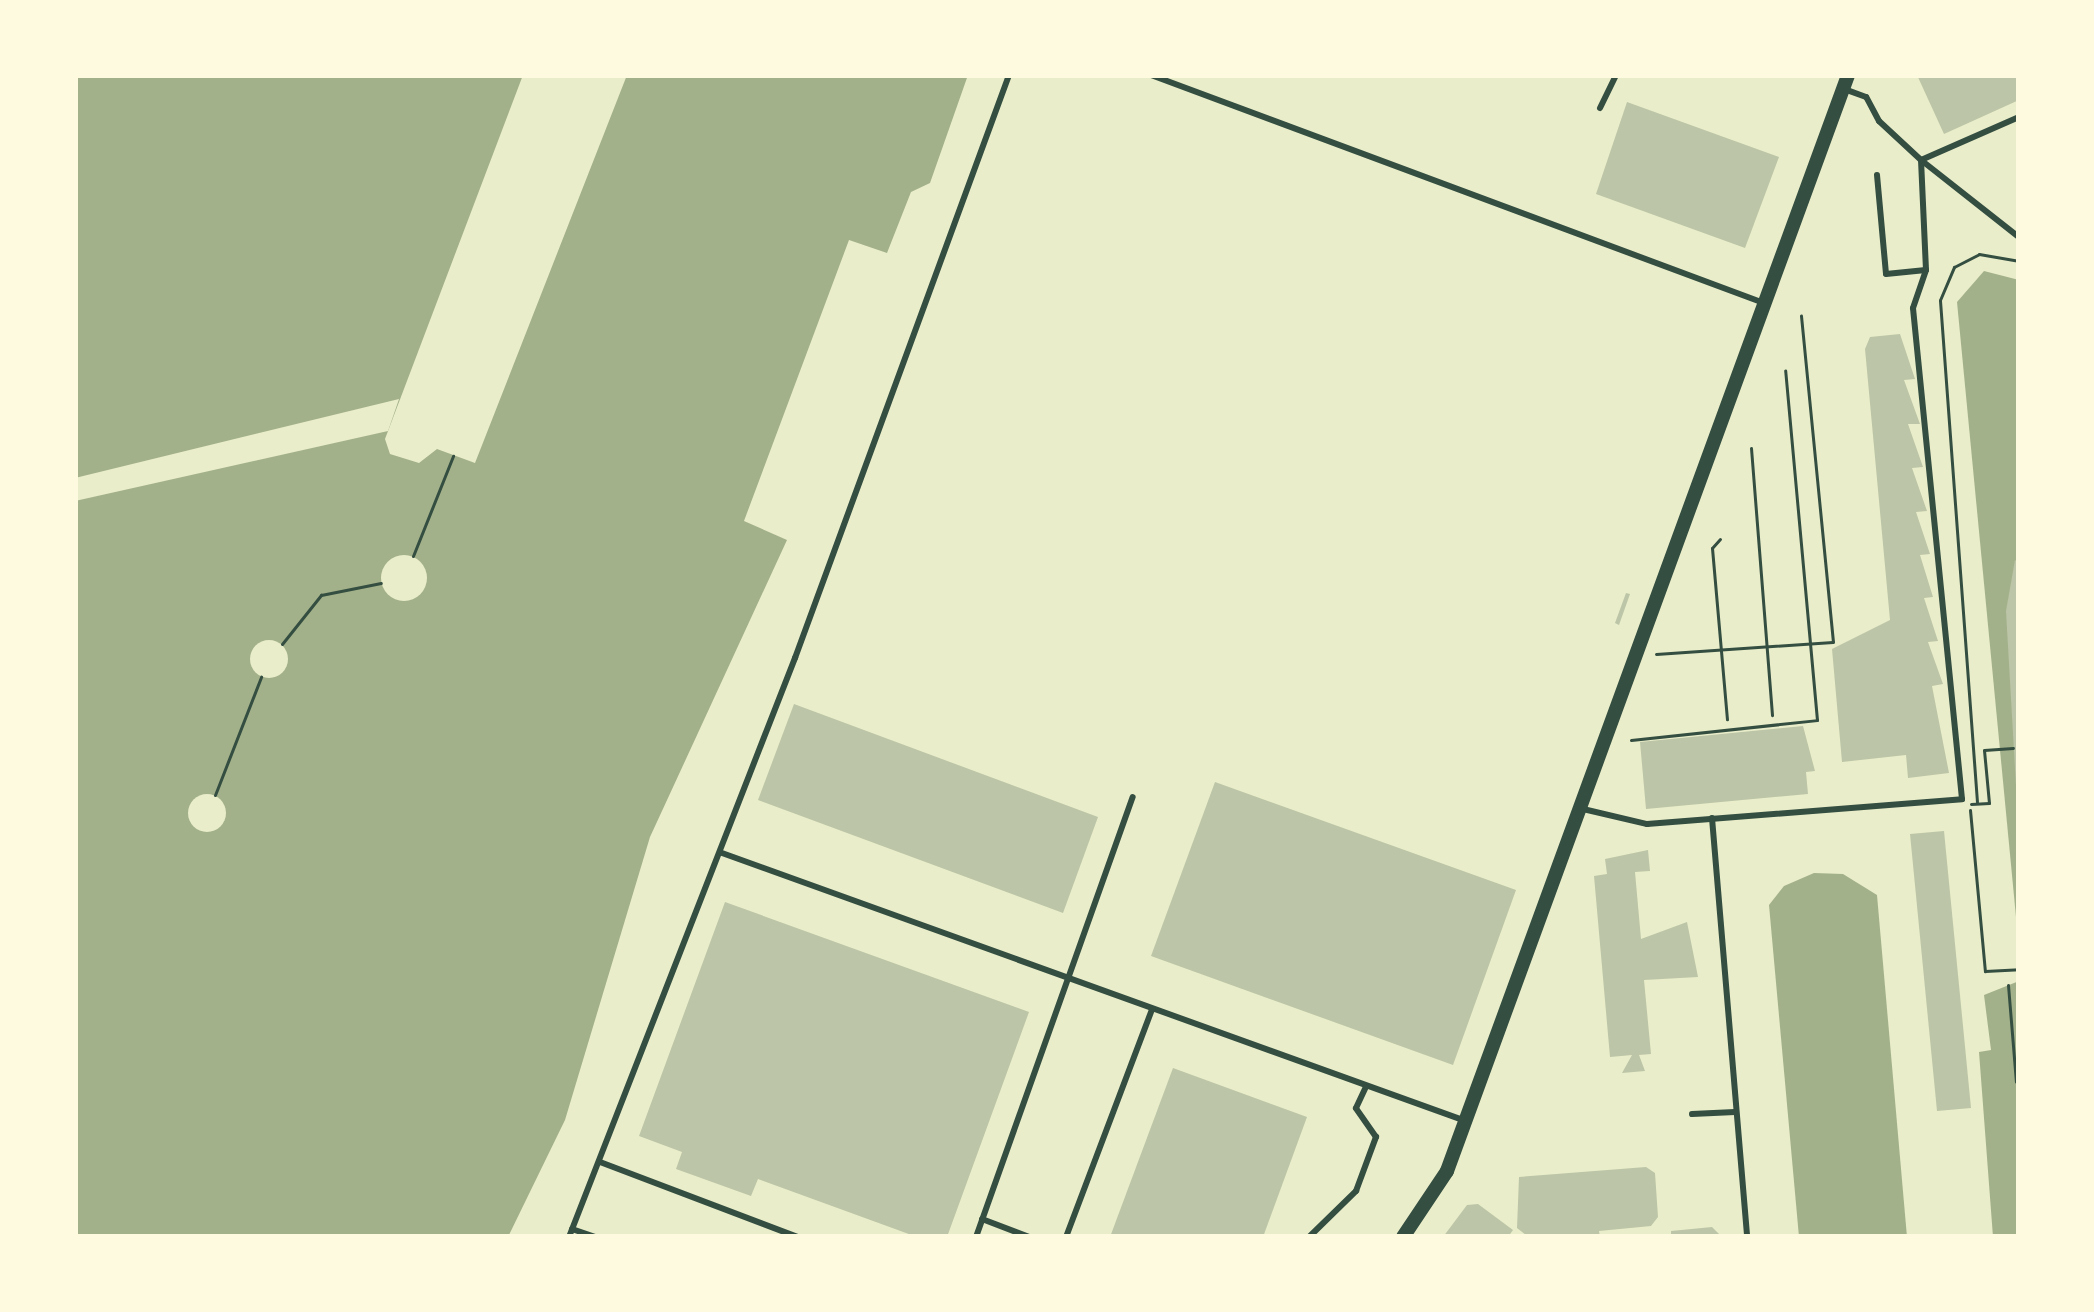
<!DOCTYPE html>
<html>
<head>
<meta charset="utf-8">
<style>
  body { margin:0 }
  #map { position:relative; width:2094px; height:1312px; overflow:hidden; background:#e9edc9; font-family:"PT Sans",sans-serif }
  div>[style] { position:absolute }
  .water>* { inset:0; background:#a3b18a }
  .pier>* { inset:0; background:#e9edc9 }
  .round { border-radius:50% }
  .building>* { inset:0; background:#bcc5a7 }
  .path>* { height:3px; margin:-1.5px; padding:0 1.5px; transform-origin:1.5px; border-radius:1.5px; background:#344e41 }
  .service>* { height:6px; margin:-3px; padding:0 3px; transform-origin:3px; border-radius:3px; background:#344e41 }
  .tertiary>* { height:14px; margin:-7px; padding:0 7px; transform-origin:7px; border-radius:7px; background:#344e41 }
  span { translate:-50% -50%; white-space:nowrap; text-align:center; line-height:1.15; -webkit-text-stroke:12px #fefae0; paint-order:stroke }
  .frame { position:absolute; inset:0; border:78px solid #fefae0; pointer-events:none }
</style>
</head>
<body>
<div id="map">
  <div class="water">
    <div style="clip-path:polygon(75px 75px,523px 75px,385px 439px,390px 454px,419px 463px,437px 449px,475px 463px,627px 75px,968px 75px,930px 183px,911px 192px,887px 253px,849px 240px,744px 521px,787px 540px,650px 837px,565px 1120px,508px 1237px,75px 1237px)"></div>
    <div style="clip-path:polygon(1984px 271px,2019px 280px,2019px 948px,1957px 302px)"></div>
    <div style="clip-path:polygon(1814px 873px,1843px 874px,1877px 895px,1907px 1237px,1799px 1237px,1769px 905px,1784px 886px)"></div>
    <div style="clip-path:polygon(2019px 981px,2019px 1237px,1993px 1237px,1979px 1052px,1991px 1050px,1984px 995px)"></div>
  </div>
  <div class="pier">
    <div style="clip-path:polygon(399px 399px,388px 431px,75px 501px,75px 478px)"></div>
    <div class="round" style="left:381px;top:555px;width:46px;height:46px"></div>
    <div class="round" style="left:250px;top:640px;width:38px;height:38px"></div>
    <div class="round" style="left:188px;top:794px;width:38px;height:38px"></div>
  </div>
  <div class="building">
    <div style="clip-path:polygon(1917px 75px,2019px 75px,2019px 100px,1944px 134px)"></div>
    <div style="clip-path:polygon(1627px 102px,1779px 157px,1745px 248px,1596px 194px)"></div>
    <div style="clip-path:polygon(1900px 334px,1915px 379px,1904px 380px,1920px 424px,1908px 424px,1923px 467px,1912px 468px,1927px 511px,1916px 512px,1930px 554px,1920px 555px,1933px 597px,1924px 598px,1938px 641px,1928px 642px,1943px 684px,1932px 686px,1949px 773px,1908px 778px,1906px 755px,1842px 762px,1832px 649px,1890px 620px,1865px 349px,1870px 337px)"></div>
    <div style="clip-path:polygon(2015px 560px,2019px 564px,2016px 786px,2006px 611px)"></div>
    <div style="clip-path:polygon(1626px 593px,1630px 594px,1619px 625px,1615px 623px)"></div>
    <div style="clip-path:polygon(794px 704px,1098px 817px,1063px 913px,758px 800px)"></div>
    <div style="clip-path:polygon(1803px 726px,1815px 771px,1806px 772px,1808px 794px,1646px 809px,1640px 742px)"></div>
    <div style="clip-path:polygon(1215px 782px,1516px 890px,1453px 1065px,1151px 956px)"></div>
    <div style="clip-path:polygon(1944px 831px,1971px 1108px,1937px 1111px,1910px 834px)"></div>
    <div style="clip-path:polygon(1648px 850px,1650px 871px,1635px 872px,1641px 939px,1687px 922px,1698px 977px,1644px 980px,1651px 1054px,1639px 1055px,1645px 1071px,1622px 1073px,1632px 1055px,1610px 1057px,1594px 876px,1607px 874px,1605px 859px)"></div>
    <div style="clip-path:polygon(725px 902px,1029px 1012px,947px 1237px,917px 1237px,758px 1179px,751px 1196px,676px 1169px,682px 1152px,639px 1136px)"></div>
    <div style="clip-path:polygon(1173px 1068px,1307px 1117px,1263px 1237px,1110px 1237px)"></div>
    <div style="clip-path:polygon(1646px 1167px,1655px 1173px,1658px 1217px,1651px 1226px,1599px 1231px,1600px 1237px,1526px 1235px,1517px 1228px,1519px 1177px)"></div>
    <div style="clip-path:polygon(1478px 1204px,1513px 1230px,1508px 1237px,1443px 1237px,1467px 1205px)"></div>
    <div style="clip-path:polygon(1712px 1227px,1722px 1237px,1671px 1237px,1671px 1231px)"></div>
  </div>
  <div class="path">
    <div style="left:1751px;top:448px;width:268px;rotate:85.5deg"></div>
    <div style="left:1720px;top:539px;width:12px;rotate:132deg"></div>
    <div style="left:1712px;top:548px;width:172px;rotate:85deg"></div>
    <div style="left:413px;top:556px;width:108px;rotate:-68.2deg"></div>
    <div style="left:282px;top:644px;width:63px;rotate:-51.5deg"></div>
    <div style="left:321px;top:595px;width:61px;rotate:-11.3deg"></div>
    <div style="left:1656px;top:654px;width:177px;rotate:-3.9deg"></div>
    <div style="left:1833px;top:642px;width:328px;rotate:-95.6deg"></div>
    <div style="left:1631px;top:740px;width:187px;rotate:-6.1deg"></div>
    <div style="left:1817px;top:720px;width:351px;rotate:-95.2deg"></div>
    <div style="left:215px;top:795px;width:127px;rotate:-68.7deg"></div>
    <div style="left:1977px;top:802px;width:503px;rotate:-94.22deg"></div>
    <div style="left:1940px;top:300px;width:36px;rotate:-67deg"></div>
    <div style="left:1954px;top:267px;width:28px;rotate:-27deg"></div>
    <div style="left:1979px;top:254px;width:41px;rotate:9.9deg"></div>
    <div style="left:1971px;top:804px;width:18px;rotate:-3deg"></div>
    <div style="left:1989px;top:803px;width:53px;rotate:-95.4deg"></div>
    <div style="left:1984px;top:750px;width:29px;rotate:-4deg"></div>
    <div style="left:1970px;top:810px;width:162px;rotate:84.7deg"></div>
    <div style="left:1985px;top:971px;width:34px;rotate:-3deg"></div>
    <div style="left:2008px;top:985px;width:97px;rotate:85.3deg"></div>
  </div>
  <div class="service">
    <div style="left:1151px;top:75px;width:651px;rotate:20.41deg"></div>
    <div style="left:1600px;top:108px;width:37px;rotate:-64deg"></div>
    <div style="left:2019px;top:117px;width:107px;rotate:156.3deg"></div>
    <div style="left:1921px;top:160px;width:125px;rotate:38.2deg"></div>
    <div style="left:1877px;top:175px;width:99px;rotate:84.8deg"></div>
    <div style="left:1886px;top:274px;width:40px;rotate:-5.7deg"></div>
    <div style="left:1583px;top:809px;width:66px;rotate:13.2deg"></div>
    <div style="left:1647px;top:824px;width:316px;rotate:-4.5deg"></div>
    <div style="left:1962px;top:799px;width:493px;rotate:-95.7deg"></div>
    <div style="left:1913px;top:308px;width:40px;rotate:-71.1deg"></div>
    <div style="left:1926px;top:270px;width:110px;rotate:-92.6deg"></div>
    <div style="left:1921px;top:160px;width:57px;rotate:-137.1deg"></div>
    <div style="left:1879px;top:121px;width:27px;rotate:-118deg"></div>
    <div style="left:1866px;top:97px;width:20px;rotate:-160deg"></div>
    <div style="left:1712px;top:818px;width:420px;rotate:85.2deg"></div>
    <div style="left:722px;top:853px;width:788px;rotate:19.82deg"></div>
    <div style="left:1692px;top:1114px;width:43px;rotate:-2.7deg"></div>
    <div style="left:600px;top:1162px;width:211px;rotate:20.8deg"></div>
    <div style="left:982px;top:1219px;width:50px;rotate:21deg"></div>
    <div style="left:572px;top:1229px;width:24px;rotate:19deg"></div>
    <div style="left:569px;top:1237px;width:622px;rotate:-68.68deg"></div>
    <div style="left:795px;top:658px;width:621px;rotate:-69.84deg"></div>
    <div style="left:976px;top:1237px;width:467px;rotate:-70.4deg"></div>
    <div style="left:1066px;top:1237px;width:244px;rotate:-69.3deg"></div>
    <div style="left:1309px;top:1237px;width:66px;rotate:-44.4deg"></div>
    <div style="left:1356px;top:1191px;width:58px;rotate:-69.7deg"></div>
    <div style="left:1376px;top:1137px;width:35px;rotate:-125deg"></div>
    <div style="left:1356px;top:1108px;width:23px;rotate:-65deg"></div>
  </div>
  <div class="tertiary">
    <div style="left:1403px;top:1237px;width:79px;rotate:-56.3deg"></div>
    <div style="left:1447px;top:1171px;width:1167px;rotate:-69.9deg"></div>
  </div>
  <div class="frame"></div>
</div>
</body>
</html>
